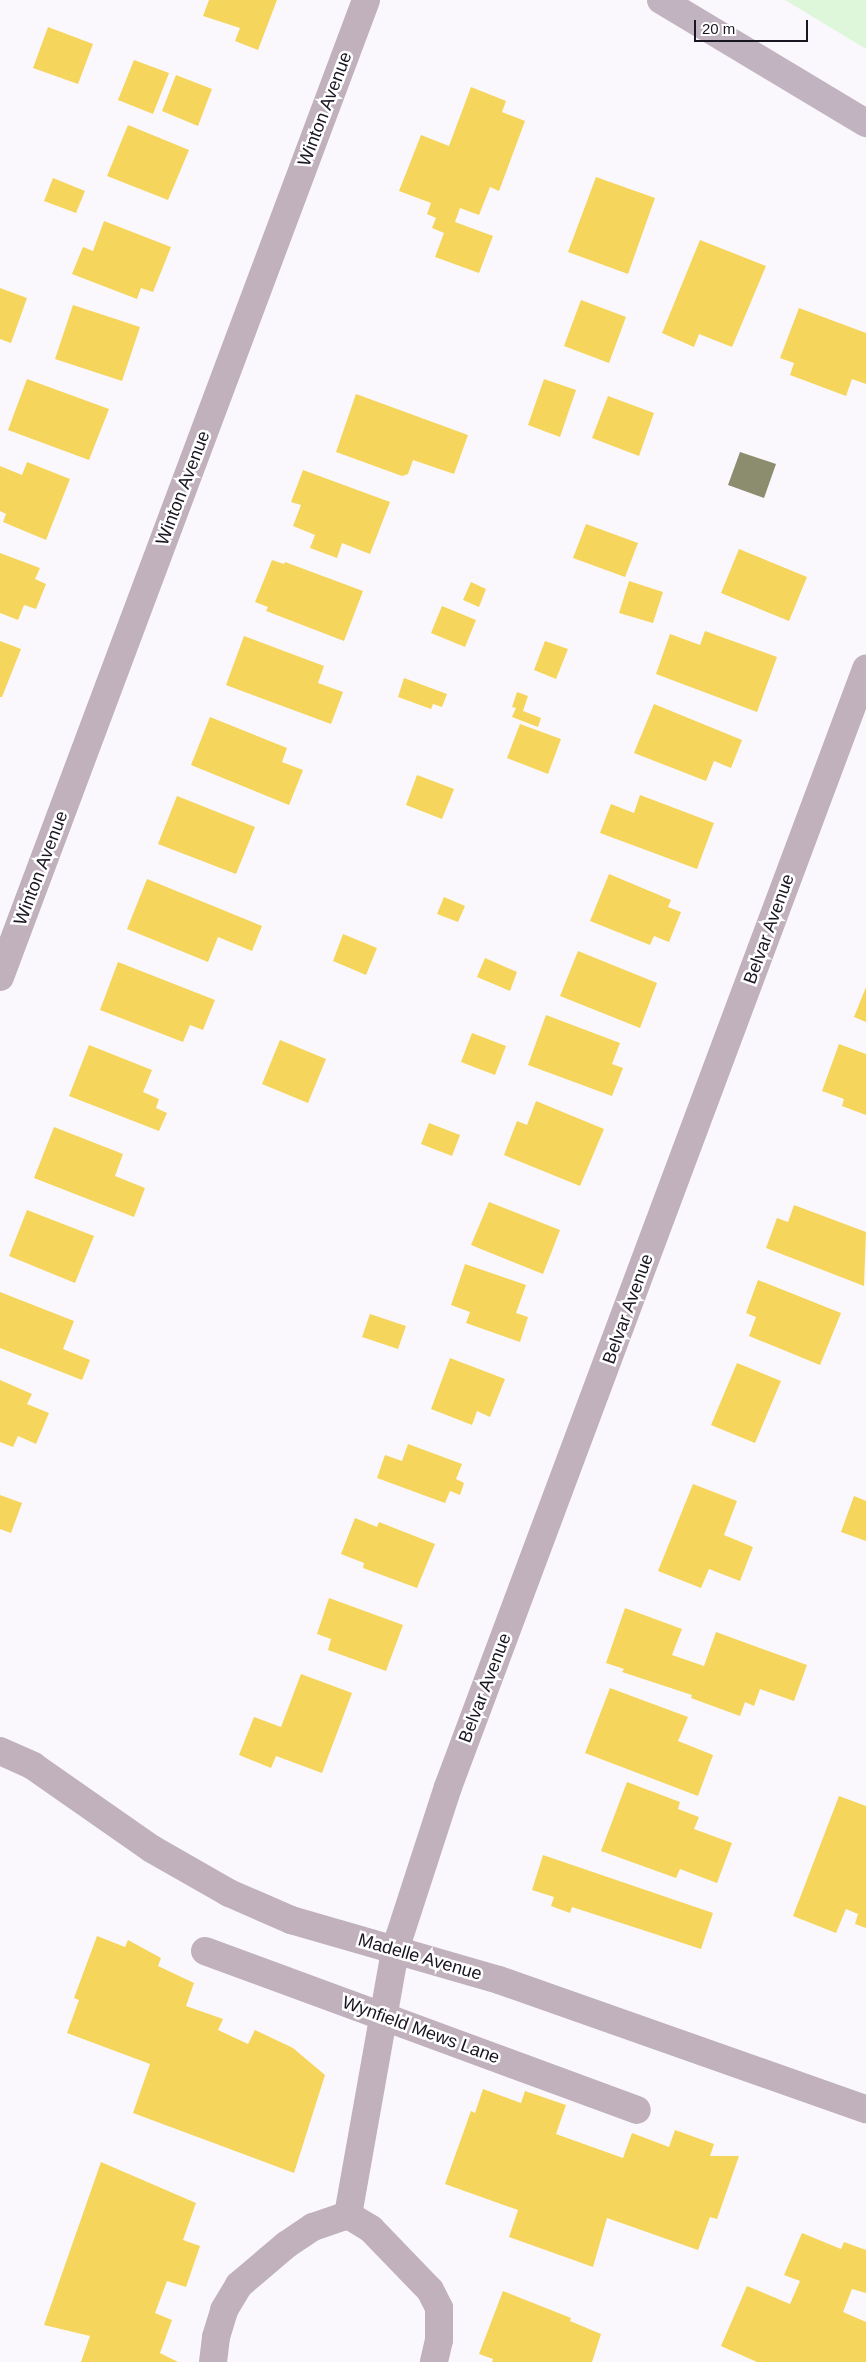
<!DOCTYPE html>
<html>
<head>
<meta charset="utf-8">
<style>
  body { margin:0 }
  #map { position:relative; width:866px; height:2362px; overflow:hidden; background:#faf8fd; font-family:Arial,sans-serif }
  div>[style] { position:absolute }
  .green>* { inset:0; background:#def7db }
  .homes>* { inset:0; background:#f6d55c }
  .industry>* { inset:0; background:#8c8c6e }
  .minor>* { height:28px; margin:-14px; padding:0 14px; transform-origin:14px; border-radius:14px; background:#c0b1bc }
  .primary>* { height:28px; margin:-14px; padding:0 14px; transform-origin:14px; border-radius:14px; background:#c1b3bf }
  span { translate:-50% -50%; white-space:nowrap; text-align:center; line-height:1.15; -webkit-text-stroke:5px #fff; paint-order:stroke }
  .street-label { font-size:18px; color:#191521 }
  .scale { position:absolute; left:694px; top:20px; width:114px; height:22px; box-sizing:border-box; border:2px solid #191521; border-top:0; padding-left:6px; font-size:15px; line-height:18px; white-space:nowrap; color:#191521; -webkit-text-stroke:4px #fff; paint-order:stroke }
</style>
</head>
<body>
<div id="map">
  <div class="green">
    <div style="clip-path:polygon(785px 0,866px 0,866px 49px)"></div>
  </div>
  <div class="homes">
    <div style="clip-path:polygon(209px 0,277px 0,258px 50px,235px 41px,240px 28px,203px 16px)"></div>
    <div style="clip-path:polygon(48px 27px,93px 44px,78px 84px,33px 68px)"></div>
    <div style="clip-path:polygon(134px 60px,169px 73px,153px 114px,118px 100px)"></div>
    <div style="clip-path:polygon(176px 75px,212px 89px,198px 126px,162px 111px)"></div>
    <div style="clip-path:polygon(471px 87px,506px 101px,502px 112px,525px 121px,499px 191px,490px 187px,479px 215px,460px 208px,455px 222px,493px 236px,479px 273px,435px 257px,444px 233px,432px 228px,436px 218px,427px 214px,431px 203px,399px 191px,421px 135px,449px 146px)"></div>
    <div style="clip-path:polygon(128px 125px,189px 150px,168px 200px,107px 176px)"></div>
    <div style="clip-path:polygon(596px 177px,655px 198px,628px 274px,568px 252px)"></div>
    <div style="clip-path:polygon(53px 178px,85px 191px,76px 213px,44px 201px)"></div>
    <div style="clip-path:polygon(104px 221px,171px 247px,153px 292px,141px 288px,137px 299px,72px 274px,83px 247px,93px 251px)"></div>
    <div style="clip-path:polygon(700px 240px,766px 266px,732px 347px,699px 334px,694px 347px,662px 333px)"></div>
    <div style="clip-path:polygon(0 288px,27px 298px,11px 343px,0 339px)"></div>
    <div style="clip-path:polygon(581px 300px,626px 317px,609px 363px,564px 346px)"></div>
    <div style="clip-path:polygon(73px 305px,140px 327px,122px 381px,55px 359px)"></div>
    <div style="clip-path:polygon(799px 308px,866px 333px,866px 384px,852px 379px,846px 396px,790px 375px,794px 363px,780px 358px)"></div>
    <div style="clip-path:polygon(27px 379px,109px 409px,89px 460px,8px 430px)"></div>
    <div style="clip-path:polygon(544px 379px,576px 390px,560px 437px,528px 425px)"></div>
    <div style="clip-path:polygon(356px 394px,468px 435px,454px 474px,413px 460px,408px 474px,402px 476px,336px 452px)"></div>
    <div style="clip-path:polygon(608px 396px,654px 413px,639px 456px,592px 438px)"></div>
    <div style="clip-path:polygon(27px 462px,70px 479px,46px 540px,3px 522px,6px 514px,0 511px,0 466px,22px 475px)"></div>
    <div style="clip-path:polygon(303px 470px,390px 502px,370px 554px,342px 543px,337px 558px,310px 548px,315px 535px,293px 526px,301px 505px,291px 502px)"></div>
    <div style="clip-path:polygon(586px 524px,638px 543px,625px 577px,573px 558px)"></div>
    <div style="clip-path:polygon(739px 549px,807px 577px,789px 621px,721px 593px)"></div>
    <div style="clip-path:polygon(0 553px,40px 568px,35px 579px,46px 584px,36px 609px,24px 605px,18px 620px,0 613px)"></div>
    <div style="clip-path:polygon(272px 560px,284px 564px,285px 562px,363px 591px,344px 641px,266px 611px,268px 607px,255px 602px)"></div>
    <div style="clip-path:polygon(629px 581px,663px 592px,653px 623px,619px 613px)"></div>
    <div style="clip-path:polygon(471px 582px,486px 589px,479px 607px,463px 600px)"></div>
    <div style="clip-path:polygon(442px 606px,476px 620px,465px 647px,431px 633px)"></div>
    <div style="clip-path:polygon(705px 631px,777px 657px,757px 712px,656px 674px,670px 634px,700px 645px)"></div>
    <div style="clip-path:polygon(244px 636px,324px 666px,318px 683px,343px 692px,331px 724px,226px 685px)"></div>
    <div style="clip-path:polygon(0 641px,21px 649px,2px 697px,0 697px)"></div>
    <div style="clip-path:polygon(545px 641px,568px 649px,556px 679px,534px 670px)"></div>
    <div style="clip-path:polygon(404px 678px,447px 694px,442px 707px,433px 704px,431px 709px,398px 697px)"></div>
    <div style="clip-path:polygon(517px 692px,528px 696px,523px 711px,541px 718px,538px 727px,512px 717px,516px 708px,512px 707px)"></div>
    <div style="clip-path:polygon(654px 704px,742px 740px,731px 768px,714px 761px,706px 781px,634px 753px)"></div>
    <div style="clip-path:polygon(210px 717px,287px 748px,282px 762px,303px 770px,289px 805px,191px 765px)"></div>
    <div style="clip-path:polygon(520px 724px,561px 739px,548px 774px,507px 758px)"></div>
    <div style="clip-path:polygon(417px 775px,454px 789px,442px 819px,406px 805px)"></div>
    <div style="clip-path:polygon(640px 795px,714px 823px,697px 869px,600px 833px,611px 804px,634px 813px)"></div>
    <div style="clip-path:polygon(177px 796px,255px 827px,236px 874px,158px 844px)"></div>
    <div style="clip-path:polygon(609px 874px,671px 900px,668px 907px,681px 912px,669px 942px,654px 936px,650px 945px,590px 921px)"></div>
    <div style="clip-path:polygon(147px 879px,262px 926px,252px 951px,218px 937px,208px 962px,127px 929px)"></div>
    <div style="clip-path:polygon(444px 897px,465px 906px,458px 922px,437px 914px)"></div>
    <div style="clip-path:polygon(343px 934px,377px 948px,366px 975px,333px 961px)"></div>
    <div style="clip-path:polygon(578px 951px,657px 983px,640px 1028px,560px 996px)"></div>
    <div style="clip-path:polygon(485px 958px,517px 972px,510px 991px,477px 977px)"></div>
    <div style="clip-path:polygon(118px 962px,215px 1000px,203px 1030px,190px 1025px,183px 1042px,100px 1010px)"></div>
    <div style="clip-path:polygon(866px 987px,866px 1022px,854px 1017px)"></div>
    <div style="clip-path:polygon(546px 1015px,620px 1043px,612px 1064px,623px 1068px,612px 1096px,528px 1065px)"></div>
    <div style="clip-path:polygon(472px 1033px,506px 1046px,495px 1075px,461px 1062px)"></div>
    <div style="clip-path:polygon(280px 1040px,326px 1059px,308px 1103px,262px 1084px)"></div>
    <div style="clip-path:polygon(839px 1044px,866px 1054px,866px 1115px,842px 1106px,844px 1099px,822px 1091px)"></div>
    <div style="clip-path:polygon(89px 1045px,152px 1070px,143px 1092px,159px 1099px,156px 1108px,167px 1113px,159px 1131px,69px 1096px)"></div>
    <div style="clip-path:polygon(536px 1101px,604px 1129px,580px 1186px,504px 1155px,517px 1121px,527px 1125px)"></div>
    <div style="clip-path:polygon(429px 1123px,460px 1135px,452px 1156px,421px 1144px)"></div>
    <div style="clip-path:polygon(54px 1127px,123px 1154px,115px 1176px,145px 1188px,134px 1217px,34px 1178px)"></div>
    <div style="clip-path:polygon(489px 1202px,560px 1230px,543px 1274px,471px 1245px)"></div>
    <div style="clip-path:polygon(794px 1205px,866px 1232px,864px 1286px,766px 1248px,777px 1218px,788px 1222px)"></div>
    <div style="clip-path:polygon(27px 1210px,94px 1236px,75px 1283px,9px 1256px)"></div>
    <div style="clip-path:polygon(465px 1264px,526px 1285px,516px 1313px,528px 1317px,520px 1342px,466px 1323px,470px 1312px,451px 1305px)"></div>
    <div style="clip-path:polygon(758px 1280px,841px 1313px,820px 1365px,749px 1336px,756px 1317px,746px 1313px)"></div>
    <div style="clip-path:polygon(0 1292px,74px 1321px,63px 1349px,90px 1360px,82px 1380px,0 1348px)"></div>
    <div style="clip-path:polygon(370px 1314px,406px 1326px,398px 1349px,362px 1337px)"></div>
    <div style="clip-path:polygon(450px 1358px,505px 1379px,490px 1417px,477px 1411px,472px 1425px,431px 1409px)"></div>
    <div style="clip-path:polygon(737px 1363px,781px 1381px,755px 1443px,711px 1425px)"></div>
    <div style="clip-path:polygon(0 1380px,32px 1394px,27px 1404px,49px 1413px,36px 1444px,18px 1436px,13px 1447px,0 1442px)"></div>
    <div style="clip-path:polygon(408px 1444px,462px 1464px,456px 1479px,464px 1483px,460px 1495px,450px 1491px,445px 1503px,377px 1478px,385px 1455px,402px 1461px)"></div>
    <div style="clip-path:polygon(693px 1484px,737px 1501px,724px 1535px,753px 1547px,740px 1581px,709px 1569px,701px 1588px,658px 1571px)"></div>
    <div style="clip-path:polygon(0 1495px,22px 1503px,11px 1533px,0 1529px)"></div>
    <div style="clip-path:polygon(854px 1496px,866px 1501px,866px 1541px,841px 1532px)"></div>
    <div style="clip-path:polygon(355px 1518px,377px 1527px,379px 1522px,435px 1544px,417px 1588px,363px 1568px,364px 1563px,341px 1554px)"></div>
    <div style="clip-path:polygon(329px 1598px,403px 1625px,386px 1671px,328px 1650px,331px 1639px,317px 1634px)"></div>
    <div style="clip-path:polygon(625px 1608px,682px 1629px,672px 1655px,704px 1666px,716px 1632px,807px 1665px,794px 1701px,760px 1689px,754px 1706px,745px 1702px,740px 1716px,691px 1698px,692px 1695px,622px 1672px,624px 1669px,606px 1663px)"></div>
    <div style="clip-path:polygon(301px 1674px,352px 1693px,322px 1773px,276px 1756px,271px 1768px,239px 1755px,254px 1717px,281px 1727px)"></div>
    <div style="clip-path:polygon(610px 1688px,688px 1717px,678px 1741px,713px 1755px,698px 1796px,585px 1753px)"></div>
    <div style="clip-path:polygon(627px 1782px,680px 1802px,678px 1809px,699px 1817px,694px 1829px,732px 1843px,717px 1883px,680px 1869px,676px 1878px,601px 1851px)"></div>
    <div style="clip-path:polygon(839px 1796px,866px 1806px,866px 1928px,855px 1924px,858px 1914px,846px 1909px,836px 1933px,793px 1916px)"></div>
    <div style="clip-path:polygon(543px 1855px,713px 1913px,701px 1949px,572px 1907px,570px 1913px,551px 1906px,554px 1897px,532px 1890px)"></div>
    <div style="clip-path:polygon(97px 1936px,125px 1947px,128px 1940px,161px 1958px,158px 1966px,194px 1983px,186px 2006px,223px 2019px,218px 2030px,248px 2044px,255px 2030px,293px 2048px,325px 2075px,294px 2173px,133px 2113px,150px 2064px,67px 2033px,79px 2000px,74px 1998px)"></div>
    <div style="clip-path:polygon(483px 2089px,521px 2103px,525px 2091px,566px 2105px,556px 2134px,623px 2158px,632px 2133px,669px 2147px,675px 2130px,714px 2144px,710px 2156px,739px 2156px,717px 2219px,710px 2217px,698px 2250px,607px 2218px,593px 2267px,509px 2237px,518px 2210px,445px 2184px,471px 2111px,475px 2113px)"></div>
    <div style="clip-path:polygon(101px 2162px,196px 2203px,183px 2240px,200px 2246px,186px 2287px,167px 2281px,155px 2313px,172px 2320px,160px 2353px,178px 2362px,81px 2362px,90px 2336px,44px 2325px)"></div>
    <div style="clip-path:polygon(802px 2233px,841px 2249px,844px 2242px,866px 2250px,866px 2293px,852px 2289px,843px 2312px,866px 2322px,866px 2362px,757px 2362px,721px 2346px,747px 2286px,790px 2304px,800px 2281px,784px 2275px)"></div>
    <div style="clip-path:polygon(503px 2291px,571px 2318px,570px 2321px,601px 2334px,592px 2362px,492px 2362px,493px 2359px,479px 2354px)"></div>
  </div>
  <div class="industry">
    <div style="clip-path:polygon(740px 452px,776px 464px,764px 498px,728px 485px)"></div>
  </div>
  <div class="minor">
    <div style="left:0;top:977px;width:1043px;rotate:-69.46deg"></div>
    <div style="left:0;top:1751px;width:36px;rotate:24deg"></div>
    <div style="left:33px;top:1766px;width:145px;rotate:34.9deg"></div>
    <div style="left:152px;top:1849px;width:89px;rotate:29.7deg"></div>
    <div style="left:229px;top:1893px;width:68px;rotate:23.5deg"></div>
    <div style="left:291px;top:1920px;width:216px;rotate:16.1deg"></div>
    <div style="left:499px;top:1980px;width:389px;rotate:19.4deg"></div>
    <div style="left:205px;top:1951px;width:460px;rotate:20.2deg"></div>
    <div style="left:348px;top:2215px;width:269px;rotate:-79.9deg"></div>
    <div style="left:395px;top:1950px;width:171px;rotate:-72deg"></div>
    <div style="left:448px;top:1787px;width:1194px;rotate:-69.5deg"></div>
    <div style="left:213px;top:2362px;width:25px;rotate:-83deg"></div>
    <div style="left:216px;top:2337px;width:28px;rotate:-73deg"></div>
    <div style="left:224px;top:2310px;width:29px;rotate:-59deg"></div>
    <div style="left:239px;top:2285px;width:62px;rotate:-40.4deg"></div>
    <div style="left:286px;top:2245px;width:32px;rotate:-34deg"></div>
    <div style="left:313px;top:2227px;width:37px;rotate:-19deg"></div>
    <div style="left:348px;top:2215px;width:27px;rotate:31deg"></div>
    <div style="left:371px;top:2229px;width:85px;rotate:46deg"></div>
    <div style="left:430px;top:2290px;width:20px;rotate:63deg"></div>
    <div style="left:439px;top:2308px;width:32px;rotate:90deg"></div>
    <div style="left:439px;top:2340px;width:23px;rotate:103deg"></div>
  </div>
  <div class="primary">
    <div style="left:661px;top:0;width:239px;rotate:31deg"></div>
  </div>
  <div class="street-label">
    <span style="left:325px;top:109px;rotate:-69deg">Winton Avenue</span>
    <span style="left:183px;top:488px;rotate:-69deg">Winton Avenue</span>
    <span style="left:41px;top:868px;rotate:-69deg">Winton Avenue</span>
    <span style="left:769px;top:929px;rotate:-70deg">Belvar Avenue</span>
    <span style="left:628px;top:1309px;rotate:-70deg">Belvar Avenue</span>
    <span style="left:485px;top:1688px;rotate:-69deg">Belvar Avenue</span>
    <span style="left:420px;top:1957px;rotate:16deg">Madelle Avenue</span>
    <span style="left:421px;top:2030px;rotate:20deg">Wynfield Mews Lane</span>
  </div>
  <div class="scale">20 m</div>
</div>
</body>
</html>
